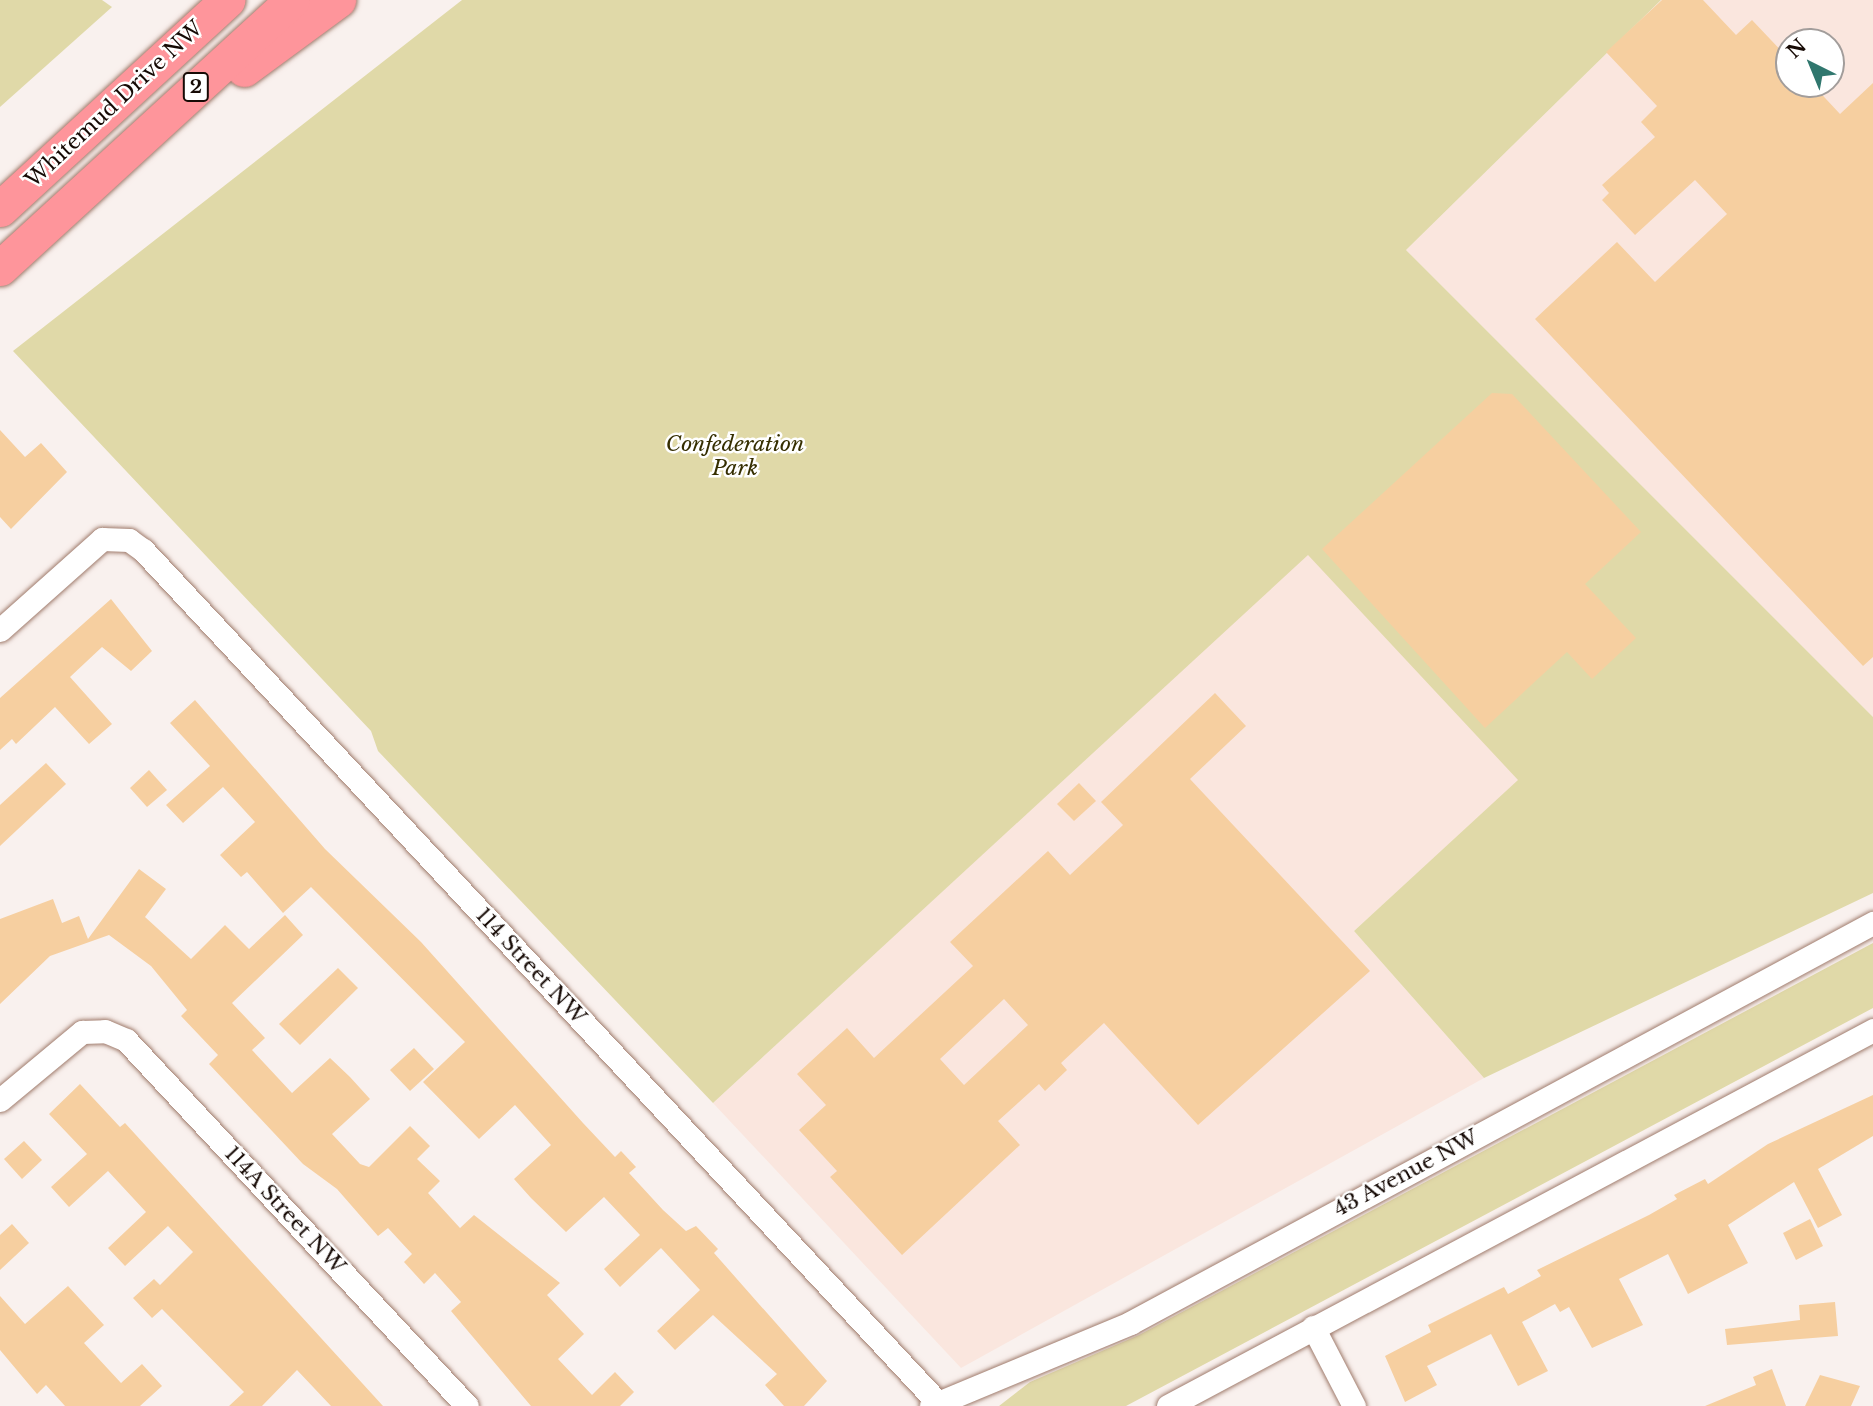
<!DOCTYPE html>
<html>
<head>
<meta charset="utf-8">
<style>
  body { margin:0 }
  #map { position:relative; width:1873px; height:1406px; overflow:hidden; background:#f9f1ee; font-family:"Libre Baskerville",serif }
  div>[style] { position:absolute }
  .built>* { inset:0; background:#fae6de }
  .green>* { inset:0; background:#e0d9a8 }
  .building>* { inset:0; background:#f6cfa0 }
  .roads { filter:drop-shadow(0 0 2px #a07c6d) drop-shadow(0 0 2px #a07c6d) }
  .minor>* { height:23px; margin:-11.5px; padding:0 11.5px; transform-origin:11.5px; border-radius:11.5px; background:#fff }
  .highway>* { height:35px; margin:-17.5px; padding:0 17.5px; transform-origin:17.5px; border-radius:17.5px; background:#fe959b }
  span { translate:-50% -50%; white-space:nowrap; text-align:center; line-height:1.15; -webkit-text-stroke:5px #fff; paint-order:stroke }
  .shield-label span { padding:2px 5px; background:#fff; border:2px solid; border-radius:5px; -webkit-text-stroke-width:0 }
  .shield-label { font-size:19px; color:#160a05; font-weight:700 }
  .street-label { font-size:21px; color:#160a05 }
  .park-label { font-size:21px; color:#352e00; font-style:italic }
  .north { position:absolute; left:1775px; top:28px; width:70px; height:70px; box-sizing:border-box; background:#fff; border:2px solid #a29d9b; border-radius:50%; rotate:317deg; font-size:19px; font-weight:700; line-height:28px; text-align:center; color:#160a05 }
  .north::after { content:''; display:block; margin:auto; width:24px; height:32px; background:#30776e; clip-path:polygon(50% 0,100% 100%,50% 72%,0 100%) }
</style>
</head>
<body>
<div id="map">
  <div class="built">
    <div style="clip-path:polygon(evenodd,1661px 0,1873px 0,1873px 717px,1406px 250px,1661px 0,1789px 42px,1831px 42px,1831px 84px,1789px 84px,1789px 42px)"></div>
    <div style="clip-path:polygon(1308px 554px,1519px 780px,1354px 931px,1484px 1078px,961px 1368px,713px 1103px)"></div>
  </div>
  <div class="green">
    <div style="clip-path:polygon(0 0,102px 0,112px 7px,0 107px)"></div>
    <div style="clip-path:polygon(462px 0,1661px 0,1406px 250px,1873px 717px,1873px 893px,1484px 1078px,1354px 931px,1518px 780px,1308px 555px,713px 1103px,378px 751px,371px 731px,13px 351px)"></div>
    <div style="clip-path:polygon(1873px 943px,1873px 1008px,1126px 1406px,999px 1406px,1030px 1382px,1139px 1335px)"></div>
  </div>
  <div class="building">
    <div style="clip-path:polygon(1662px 0,1703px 0,1736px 35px,1752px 20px,1789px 59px,1789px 84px,1812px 84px,1840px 114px,1873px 83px,1873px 657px,1863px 666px,1535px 319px,1617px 242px,1655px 282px,1727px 214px,1695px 180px,1635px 235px,1602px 200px,1609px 193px,1602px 185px,1655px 137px,1641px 122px,1657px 106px,1606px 52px)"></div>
    <div style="clip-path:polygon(1492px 393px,1512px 394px,1641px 532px,1585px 584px,1636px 638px,1592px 679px,1567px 652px,1485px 728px,1322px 549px)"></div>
    <div style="clip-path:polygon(0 430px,25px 457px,41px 443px,67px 472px,11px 529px,0 517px)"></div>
    <div style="clip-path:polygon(111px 599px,152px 651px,131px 671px,102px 647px,70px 677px,112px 724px,89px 744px,55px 707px,16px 744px,12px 739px,0 750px,0 698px)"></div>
    <div style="clip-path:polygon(evenodd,1215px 693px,1246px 726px,1190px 779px,1370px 971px,1198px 1125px,1104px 1023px,1061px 1063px,1067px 1070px,1045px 1091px,1039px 1084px,998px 1121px,1020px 1145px,902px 1255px,830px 1177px,837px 1171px,799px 1130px,826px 1105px,797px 1074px,847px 1028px,874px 1058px,973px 966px,950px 942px,1048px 851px,1070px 875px,1123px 825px,1101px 802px,1215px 693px,1004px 999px,1028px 1025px,964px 1085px,940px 1059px,1004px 999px)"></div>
    <div style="clip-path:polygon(195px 700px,325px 849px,421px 942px,583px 1123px,615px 1157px,621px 1151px,636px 1167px,629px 1173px,663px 1210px,686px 1231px,696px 1226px,718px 1249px,714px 1253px,827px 1381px,804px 1406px,784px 1406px,765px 1385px,777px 1374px,713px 1315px,675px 1350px,657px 1331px,700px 1290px,661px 1248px,620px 1287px,604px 1269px,640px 1235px,604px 1197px,566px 1232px,531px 1198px,514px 1179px,551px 1145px,515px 1105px,479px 1139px,423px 1082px,465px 1042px,311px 887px,283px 913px,247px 872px,241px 877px,220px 855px,255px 822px,223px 787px,183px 823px,166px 805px,210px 766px,170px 723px)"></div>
    <div style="clip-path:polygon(46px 763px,66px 784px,0 846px,0 805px)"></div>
    <div style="clip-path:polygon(149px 770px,167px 790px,147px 807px,130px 788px)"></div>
    <div style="clip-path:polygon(1079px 783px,1096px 801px,1074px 821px,1057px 804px)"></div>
    <div style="clip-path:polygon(139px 869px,166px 889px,145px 917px,191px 959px,225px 925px,249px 949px,285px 915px,303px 935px,232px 1003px,265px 1038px,252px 1050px,292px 1093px,330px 1058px,350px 1077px,370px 1099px,332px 1134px,360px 1164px,369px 1167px,410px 1126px,430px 1146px,417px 1159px,440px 1181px,428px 1193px,460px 1228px,474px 1215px,560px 1283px,547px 1295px,584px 1334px,558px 1359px,592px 1395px,615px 1372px,634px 1392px,620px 1406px,531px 1406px,451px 1311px,461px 1302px,435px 1273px,424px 1284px,404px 1262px,412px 1254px,388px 1228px,378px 1236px,337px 1189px,303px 1164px,209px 1064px,218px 1055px,181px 1016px,187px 1010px,151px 966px,109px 935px,50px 956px,0 1004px,0 919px,53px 899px,62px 923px,79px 916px,88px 939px)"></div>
    <div style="clip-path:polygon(338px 968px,358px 988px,300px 1045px,279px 1024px)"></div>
    <div style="clip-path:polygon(414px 1048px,434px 1069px,410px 1091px,390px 1070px)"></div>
    <div style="clip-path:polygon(80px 1084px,120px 1127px,125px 1123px,383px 1406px,331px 1406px,297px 1370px,262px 1406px,229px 1406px,244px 1392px,162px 1309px,152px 1318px,133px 1298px,154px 1279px,160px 1285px,193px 1252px,168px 1226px,125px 1266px,108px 1248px,146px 1212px,108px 1171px,69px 1207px,51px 1187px,87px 1154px,49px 1114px)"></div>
    <div style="clip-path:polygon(1873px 1095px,1873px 1136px,1818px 1169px,1842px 1215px,1818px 1228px,1794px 1182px,1728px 1225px,1748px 1263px,1688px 1294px,1668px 1254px,1619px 1279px,1643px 1325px,1592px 1348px,1569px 1307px,1560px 1312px,1555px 1304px,1522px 1322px,1548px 1371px,1518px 1386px,1491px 1334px,1427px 1366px,1437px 1385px,1405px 1402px,1385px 1356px,1431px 1332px,1428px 1325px,1504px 1287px,1508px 1294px,1541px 1276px,1537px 1270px,1649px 1215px,1677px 1199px,1674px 1195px,1705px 1179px,1708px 1184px,1768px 1144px)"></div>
    <div style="clip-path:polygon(24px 1141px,42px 1160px,22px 1179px,4px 1159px)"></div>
    <div style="clip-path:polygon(1810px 1219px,1823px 1246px,1796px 1260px,1783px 1233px)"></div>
    <div style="clip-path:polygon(12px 1224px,29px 1243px,0 1270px,0 1235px)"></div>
    <div style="clip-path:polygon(68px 1286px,104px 1325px,84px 1343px,121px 1383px,142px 1364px,162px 1386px,140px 1406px,65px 1406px,46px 1385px,37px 1394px,0 1350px,0 1296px,25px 1324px)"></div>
    <div style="clip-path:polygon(1835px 1302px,1838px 1336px,1727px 1345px,1725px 1329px,1800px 1320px,1799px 1305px)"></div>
    <div style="clip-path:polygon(1772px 1369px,1786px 1406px,1705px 1406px,1756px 1385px,1753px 1377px)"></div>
    <div style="clip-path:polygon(1820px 1375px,1860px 1386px,1851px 1406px,1805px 1406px)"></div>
  </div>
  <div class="roads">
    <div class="minor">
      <div style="left:0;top:630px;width:137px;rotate:-41.7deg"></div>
      <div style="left:102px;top:539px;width:27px;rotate:2deg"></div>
      <div style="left:129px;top:540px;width:17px;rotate:36deg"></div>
      <div style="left:143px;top:550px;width:1170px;rotate:47.01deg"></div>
      <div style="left:0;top:1100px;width:107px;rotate:-39.7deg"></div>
      <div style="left:82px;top:1032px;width:23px;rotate:-2deg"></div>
      <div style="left:105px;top:1031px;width:23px;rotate:23deg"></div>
      <div style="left:126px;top:1040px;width:500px;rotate:47.03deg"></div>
      <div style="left:1313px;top:1327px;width:89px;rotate:62.6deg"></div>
      <div style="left:931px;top:1406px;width:216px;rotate:-22.6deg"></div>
      <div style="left:1130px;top:1323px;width:844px;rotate:-28.3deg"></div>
      <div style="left:1168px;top:1406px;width:799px;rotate:-28.07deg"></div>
    </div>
    <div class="highway">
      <div style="left:244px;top:69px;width:117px;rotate:-36.3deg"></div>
      <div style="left:0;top:209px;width:309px;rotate:-42.6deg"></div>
      <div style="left:0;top:268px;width:396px;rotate:-42.5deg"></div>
    </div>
  </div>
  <div class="shield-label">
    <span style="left:196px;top:87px">2</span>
  </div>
  <div class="street-label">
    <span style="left:114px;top:104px;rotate:-43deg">Whitemud Drive NW</span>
    <span style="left:531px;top:966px;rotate:47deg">114 Street NW</span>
    <span style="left:1406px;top:1173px;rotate:-28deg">43 Avenue NW</span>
    <span style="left:285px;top:1210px;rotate:47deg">114A Street NW</span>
  </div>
  <div class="park-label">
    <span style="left:735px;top:456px">Confederation<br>Park</span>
  </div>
  <div class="north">N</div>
</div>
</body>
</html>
